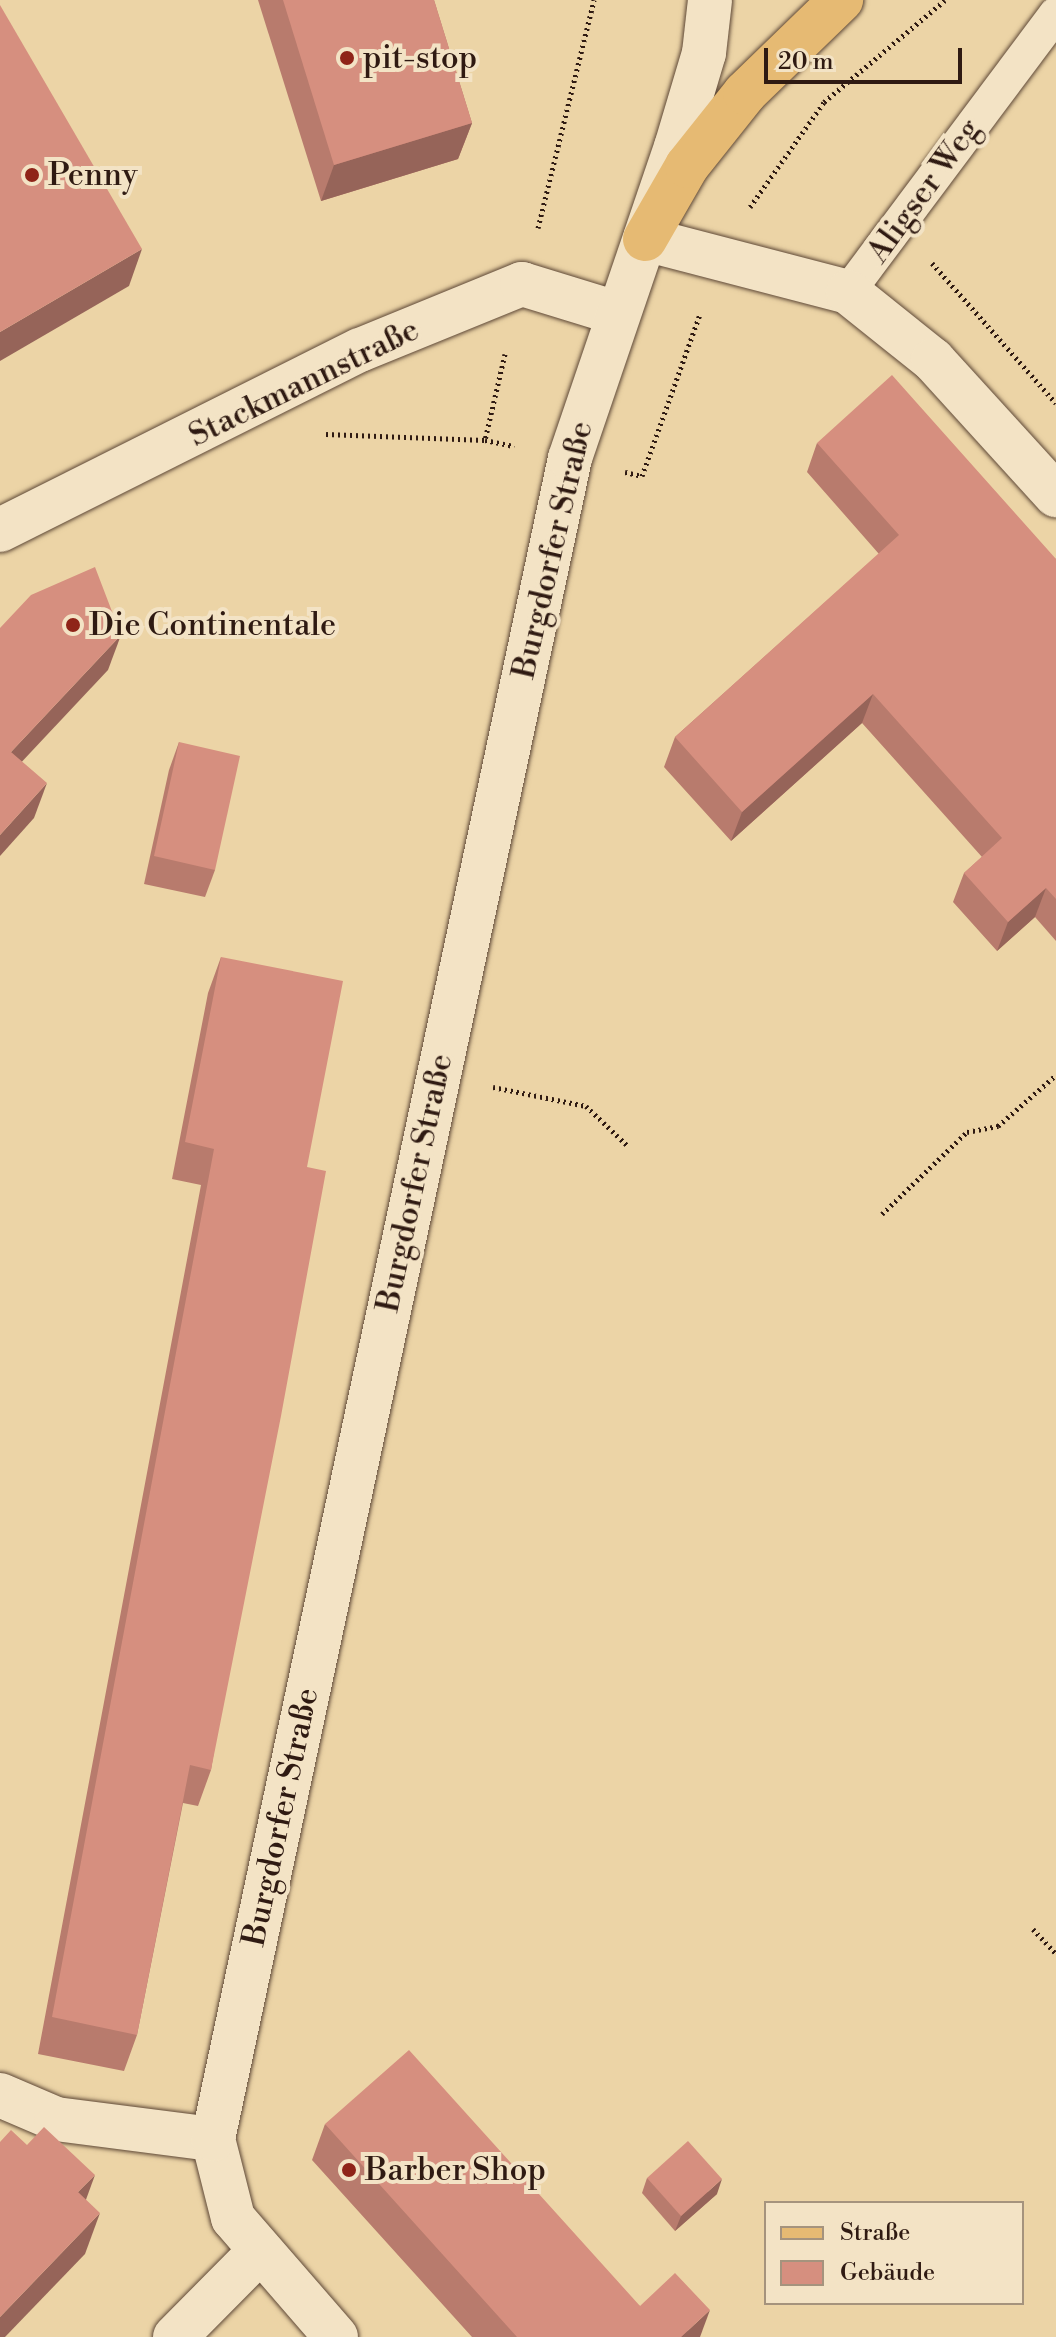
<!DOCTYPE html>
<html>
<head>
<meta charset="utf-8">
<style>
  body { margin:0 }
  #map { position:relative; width:1056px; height:2337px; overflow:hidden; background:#ecd4a6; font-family:"Libre Bodoni",serif }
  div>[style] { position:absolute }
  .path>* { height:5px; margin-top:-2.5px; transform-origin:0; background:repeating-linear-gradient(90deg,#2f1a12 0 2px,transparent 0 6px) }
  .roads { filter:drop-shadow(0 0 2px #5e4837) drop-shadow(0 0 2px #5e4837) }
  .lane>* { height:34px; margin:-17px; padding:0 17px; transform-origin:17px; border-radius:17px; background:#f3e3c5 }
  .street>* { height:44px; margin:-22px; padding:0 22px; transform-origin:22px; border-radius:22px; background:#f3e3c5 }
  .primary>* { height:44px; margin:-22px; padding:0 22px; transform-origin:22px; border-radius:22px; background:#e6ba73 }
  .wall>* { inset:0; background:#b87b6d }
  .shaded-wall>* { inset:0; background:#966459 }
  .building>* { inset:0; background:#d68f7f }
  .dots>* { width:22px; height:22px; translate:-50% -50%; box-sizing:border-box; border:4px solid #f3e3c5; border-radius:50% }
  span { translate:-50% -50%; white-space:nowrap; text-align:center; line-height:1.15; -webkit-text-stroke:8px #f3e3c5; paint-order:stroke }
  .poi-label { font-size:32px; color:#2f1a12 }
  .left { translate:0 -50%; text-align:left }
  .street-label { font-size:32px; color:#2f1a12 }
  .legend { position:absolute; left:764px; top:2201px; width:260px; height:104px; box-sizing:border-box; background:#f3e3c5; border:2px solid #a5937d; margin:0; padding:10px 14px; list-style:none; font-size:24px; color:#2f1a12 }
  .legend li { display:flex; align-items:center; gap:16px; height:40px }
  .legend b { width:40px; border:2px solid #a5937d }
  .scale { position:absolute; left:764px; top:48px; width:198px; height:36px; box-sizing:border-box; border:4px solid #2f1a12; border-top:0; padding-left:10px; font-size:24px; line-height:28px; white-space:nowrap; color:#2f1a12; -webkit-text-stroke:6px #f3e3c5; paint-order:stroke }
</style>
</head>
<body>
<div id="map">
  <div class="path">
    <div style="left:750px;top:207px;width:128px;rotate:-54.8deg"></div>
    <div style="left:824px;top:102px;width:158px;rotate:-40.1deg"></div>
    <div style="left:538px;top:228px;width:235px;rotate:-76.2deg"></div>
    <div style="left:932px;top:263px;width:187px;rotate:48.5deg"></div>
    <div style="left:505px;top:354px;width:88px;rotate:103.1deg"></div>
    <div style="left:485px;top:440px;width:30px;rotate:12deg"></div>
    <div style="left:326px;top:434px;width:159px;rotate:2.2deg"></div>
    <div style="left:625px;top:472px;width:17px;rotate:13deg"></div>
    <div style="left:642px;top:476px;width:172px;rotate:-70.3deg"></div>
    <div style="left:493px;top:1087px;width:95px;rotate:11.5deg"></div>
    <div style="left:586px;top:1106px;width:59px;rotate:43.6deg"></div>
    <div style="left:882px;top:1214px;width:118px;rotate:-44deg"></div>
    <div style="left:967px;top:1132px;width:32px;rotate:-11deg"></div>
    <div style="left:998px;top:1126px;width:77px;rotate:-41.3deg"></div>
    <div style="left:1033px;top:1929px;width:34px;rotate:47deg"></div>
  </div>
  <div class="roads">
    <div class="lane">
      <div style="left:848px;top:292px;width:347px;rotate:-53.2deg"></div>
    </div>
    <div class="street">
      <div style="left:645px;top:239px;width:210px;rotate:14.6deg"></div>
      <div style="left:848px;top:292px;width:109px;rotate:38.7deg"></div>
      <div style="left:933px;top:360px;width:183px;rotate:47.7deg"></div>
      <div style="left:0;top:530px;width:402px;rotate:-26.6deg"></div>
      <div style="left:360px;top:350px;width:175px;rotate:-22.2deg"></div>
      <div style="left:522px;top:284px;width:98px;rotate:17.1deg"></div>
      <div style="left:0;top:2095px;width:61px;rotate:23.2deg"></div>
      <div style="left:56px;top:2119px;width:158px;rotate:7.3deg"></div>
      <div style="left:175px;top:2337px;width:120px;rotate:-45.3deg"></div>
      <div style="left:336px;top:2337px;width:157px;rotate:-130.9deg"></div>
      <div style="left:233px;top:2218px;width:81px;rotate:-104.2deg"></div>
      <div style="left:213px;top:2139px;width:1718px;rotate:-78.01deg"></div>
      <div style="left:570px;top:458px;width:329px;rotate:-71.2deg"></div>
      <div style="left:676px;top:147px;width:98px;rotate:-73.4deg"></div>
      <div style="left:704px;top:53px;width:53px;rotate:-83.5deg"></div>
    </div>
    <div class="primary">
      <div style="left:645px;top:239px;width:84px;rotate:-60.1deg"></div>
      <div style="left:687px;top:166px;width:93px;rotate:-51.5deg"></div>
      <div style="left:745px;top:93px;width:134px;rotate:-44.1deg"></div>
    </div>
  </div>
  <div class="wall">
    <div style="clip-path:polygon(258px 0,434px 0,472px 123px,458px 159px,321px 201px)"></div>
    <div style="clip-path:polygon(817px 443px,1056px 559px,1056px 941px,1035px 917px,997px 951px,953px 902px,964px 873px,982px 857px,862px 723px,731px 841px,664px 767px,675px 737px,879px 554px,807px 472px)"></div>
    <div style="clip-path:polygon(179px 742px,215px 870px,205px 897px,144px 884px,169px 770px)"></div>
    <div style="clip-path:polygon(221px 957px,307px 1167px,211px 1770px,198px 1806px,183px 1803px,137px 2035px,124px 2071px,38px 2054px,201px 1185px,172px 1179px,208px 993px)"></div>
    <div style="clip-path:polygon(325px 2124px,640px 2306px,700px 2337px,472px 2337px,312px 2160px)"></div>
    <div style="clip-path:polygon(647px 2178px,717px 2194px,675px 2231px,642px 2193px)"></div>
  </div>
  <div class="shaded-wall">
    <div style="clip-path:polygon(472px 123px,458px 159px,321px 201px,334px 165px)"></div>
    <div style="clip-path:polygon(142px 249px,129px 286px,0 361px,0 332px)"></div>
    <div style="clip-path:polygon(121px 635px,108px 670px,0 785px,11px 752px)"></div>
    <div style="clip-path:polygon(873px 694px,862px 723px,731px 841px,742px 812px)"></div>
    <div style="clip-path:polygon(47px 783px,34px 818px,0 856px,0 835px)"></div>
    <div style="clip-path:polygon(1046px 888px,1035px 917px,997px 951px,1008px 922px)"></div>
    <div style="clip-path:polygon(95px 2175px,80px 2216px,78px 2192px)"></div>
    <div style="clip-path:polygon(722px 2179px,717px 2194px,675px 2231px,681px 2216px)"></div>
    <div style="clip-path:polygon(100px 2213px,85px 2254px,5px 2337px,0 2337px,0 2317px)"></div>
    <div style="clip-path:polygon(710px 2310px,700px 2337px,681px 2337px)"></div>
  </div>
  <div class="building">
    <div style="clip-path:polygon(283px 0,434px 0,472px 123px,334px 165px)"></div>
    <div style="clip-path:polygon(0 5px,142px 249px,0 332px)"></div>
    <div style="clip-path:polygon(892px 375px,1056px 559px,1056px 899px,1046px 888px,1008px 922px,964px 873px,1002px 838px,873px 694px,742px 812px,675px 737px,899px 535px,817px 443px)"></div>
    <div style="clip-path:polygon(95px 567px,121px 635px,11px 752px,47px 783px,0 835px,0 628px,31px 595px)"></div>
    <div style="clip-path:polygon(179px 742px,240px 756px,215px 870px,154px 856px)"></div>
    <div style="clip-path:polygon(221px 957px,343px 981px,307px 1167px,326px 1171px,281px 1416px,211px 1770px,190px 1765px,137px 2035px,52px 2017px,214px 1149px,185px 1142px)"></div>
    <div style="clip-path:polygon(409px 2050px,640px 2306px,675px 2273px,710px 2310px,681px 2337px,517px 2337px,325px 2124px)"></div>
    <div style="clip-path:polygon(44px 2127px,95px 2175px,78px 2192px,100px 2213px,0 2317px,0 2142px,11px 2130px,27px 2145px)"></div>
    <div style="clip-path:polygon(688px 2141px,722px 2179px,681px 2216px,647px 2178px)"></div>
  </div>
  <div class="dots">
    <div style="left:347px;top:58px;background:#8f2418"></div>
    <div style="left:32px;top:175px;background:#8f2418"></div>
    <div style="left:73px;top:625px;background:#8f2418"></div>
    <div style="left:349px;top:2170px;background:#8f2418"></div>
  </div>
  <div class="poi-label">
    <span class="left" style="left:363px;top:58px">pit-stop</span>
    <span class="left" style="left:48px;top:175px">Penny</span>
    <span class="left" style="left:89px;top:625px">Die Continentale</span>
    <span class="left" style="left:365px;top:2170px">Barber Shop</span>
  </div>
  <div class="street-label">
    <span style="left:924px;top:191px;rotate:-54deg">Aligser Weg</span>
    <span style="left:304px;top:383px;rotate:-26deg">Stackmannstraße</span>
    <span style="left:553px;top:550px;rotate:-77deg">Burgdorfer Straße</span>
    <span style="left:415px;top:1183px;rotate:-78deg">Burgdorfer Straße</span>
    <span style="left:281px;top:1817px;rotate:-78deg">Burgdorfer Straße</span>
  </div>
  <ul class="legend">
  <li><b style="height:10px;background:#e6ba73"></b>Straße</li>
  <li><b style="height:22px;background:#d68f7f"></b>Gebäude</li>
  </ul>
  <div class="scale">20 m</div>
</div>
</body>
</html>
